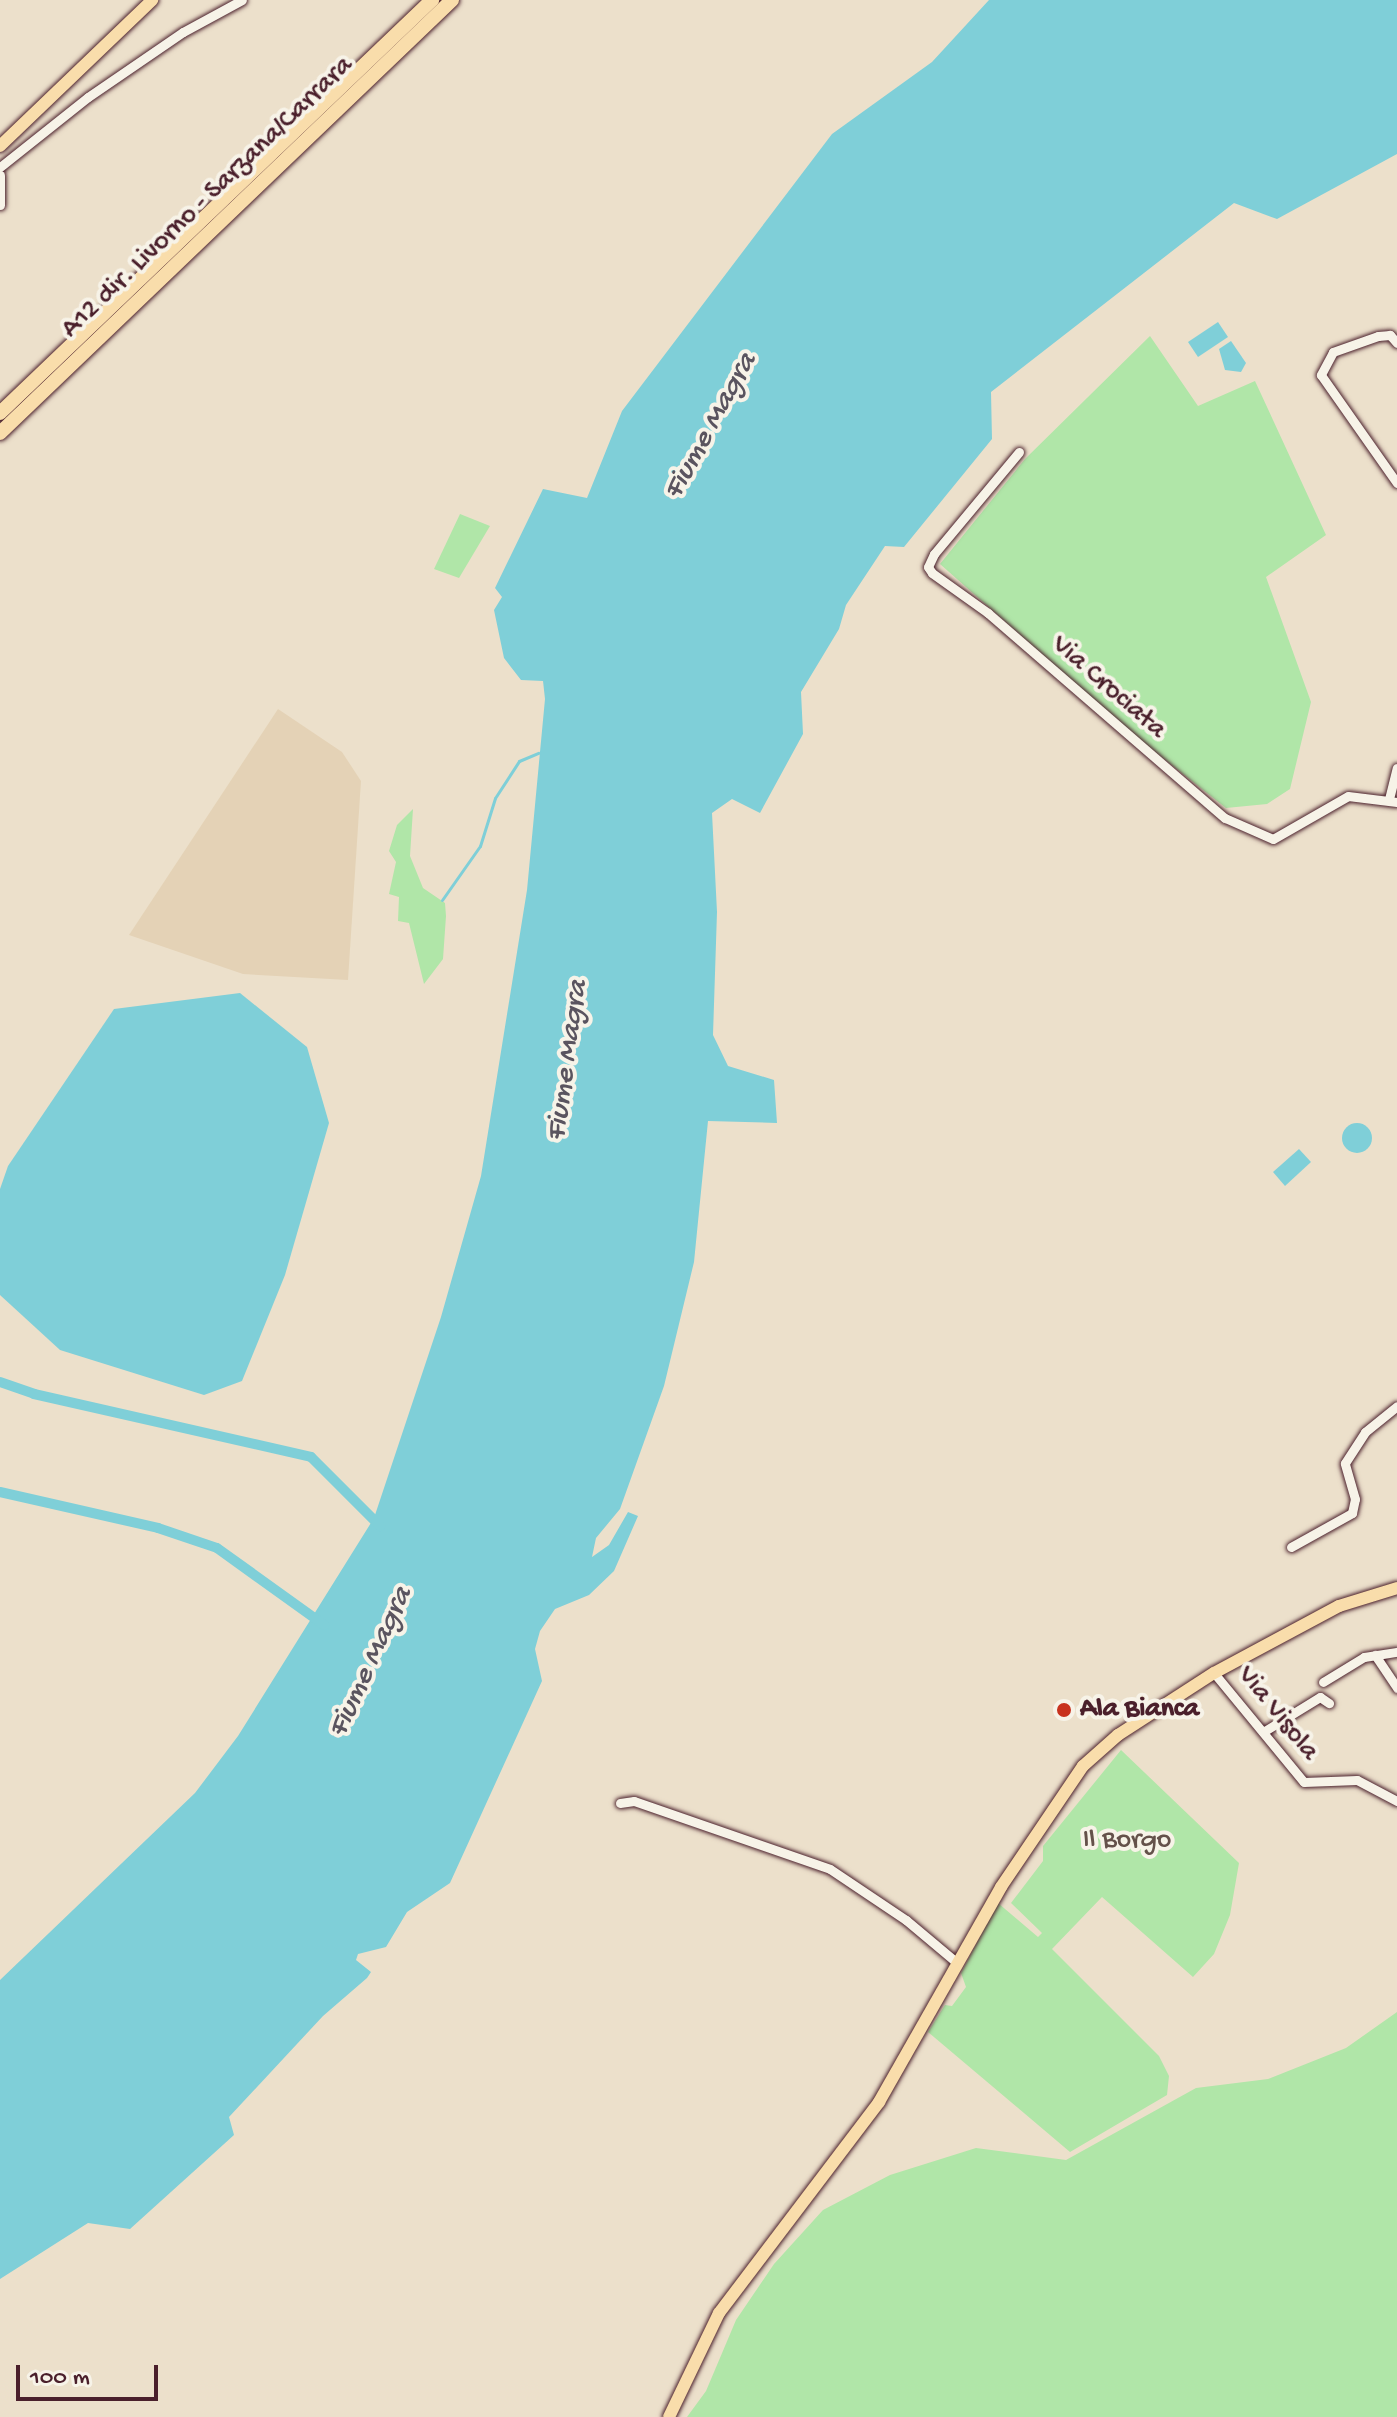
<!DOCTYPE html>
<html>
<head>
<meta charset="utf-8">
<style>
  body { margin:0 }
  #map { position:relative; width:1397px; height:2417px; overflow:hidden; background:#ece0cb; font-family:"Gochi Hand",sans-serif }
  div>[style] { position:absolute }
  .built>* { inset:0; background:#e4d2b6 }
  .green>* { inset:0; background:#b0e6a8 }
  .water>* { inset:0; background:#7fcfd8 }
  .round { border-radius:50% }
  .stream>* { height:3px; margin:-1.5px; padding:0 1.5px; transform-origin:1.5px; border-radius:1.5px; background:#7fcfd8 }
  .canal>* { height:10px; margin:-5px; padding:0 5px; transform-origin:5px; border-radius:5px; background:#7fcfd8 }
  .roads { filter:drop-shadow(0 0 2px #4a1f2b) drop-shadow(0 0 2px #4a1f2b) }
  .minor>* { height:9px; margin:-4.5px; padding:0 4.5px; transform-origin:4.5px; border-radius:4.5px; background:#f7f3e8 }
  .major>* { height:12px; margin:-6px; padding:0 6px; transform-origin:6px; border-radius:6px; background:#f9ddab }
  .highway>* { height:14px; margin:-7px; padding:0 7px; transform-origin:7px; border-radius:7px; background:#f9ddab }
  .dots>* { width:22px; height:22px; translate:-50% -50%; box-sizing:border-box; border:4px solid #f7f3e8; border-radius:50% }
  span { translate:-50% -50%; white-space:nowrap; text-align:center; line-height:1.15; -webkit-text-stroke:8px #f7f3e8; paint-order:stroke }
  .street-label { font-size:28px; color:#4a1f2b }
  .poi-label { font-size:28px; color:#4a1f2b; font-weight:700 }
  .left { translate:0 -50%; text-align:left }
  .park-label { font-size:28px; color:#64514a }
  .water-label { font-size:30px; color:#5a545f; font-style:italic }
  .scale { position:absolute; left:16px; top:2365px; width:142px; height:36px; box-sizing:border-box; border:4px solid #4a1f2b; border-top:0; padding-left:10px; font-size:24px; line-height:28px; white-space:nowrap; color:#4a1f2b; -webkit-text-stroke:6px #f7f3e8; paint-order:stroke }
</style>
</head>
<body>
<div id="map">
  <div class="built">
    <div style="clip-path:polygon(278px 709px,342px 752px,361px 781px,348px 980px,243px 974px,129px 935px)"></div>
  </div>
  <div class="green">
    <div style="clip-path:polygon(1150px 336px,1198px 406px,1255px 381px,1326px 535px,1266px 577px,1311px 702px,1290px 789px,1267px 804px,1226px 808px,1131px 733px,940px 564px,1025px 459px)"></div>
    <div style="clip-path:polygon(460px 514px,490px 526px,459px 578px,434px 569px)"></div>
    <div style="clip-path:polygon(413px 809px,410px 856px,423px 888px,445px 903px,446px 916px,443px 959px,424px 984px,409px 923px,398px 921px,399px 897px,389px 894px,396px 862px,389px 851px,397px 825px)"></div>
    <div style="clip-path:polygon(1121px 1750px,1239px 1863px,1230px 1915px,1214px 1954px,1193px 1977px,1102px 1897px,1052px 1949px,1159px 2056px,1169px 2076px,1167px 2095px,1070px 2152px,928px 2032px,945px 2005px,952px 2006px,966px 1987px,961px 1973px,998px 1903px,1038px 1937px,1042px 1933px,1011px 1903px,1043px 1861px,1043px 1846px)"></div>
    <div style="clip-path:polygon(1397px 2012px,1397px 2417px,687px 2417px,706px 2391px,736px 2320px,774px 2264px,823px 2210px,890px 2175px,976px 2148px,1066px 2160px,1196px 2088px,1268px 2079px,1346px 2048px)"></div>
  </div>
  <div class="water">
    <div style="clip-path:polygon(989px 0,1397px 0,1397px 154px,1277px 219px,1234px 203px,991px 392px,992px 439px,904px 547px,885px 546px,846px 605px,839px 629px,801px 692px,803px 734px,760px 813px,732px 799px,712px 813px,717px 912px,713px 1035px,728px 1066px,774px 1080px,777px 1123px,708px 1121px,694px 1262px,664px 1386px,620px 1509px,596px 1538px,592px 1557px,609px 1545px,628px 1512px,638px 1516px,614px 1571px,589px 1595px,555px 1609px,540px 1631px,535px 1649px,542px 1681px,450px 1883px,407px 1912px,386px 1947px,358px 1954px,356px 1960px,371px 1972px,367px 1978px,323px 2016px,229px 2117px,234px 2135px,130px 2229px,88px 2223px,0 2279px,0 1980px,195px 1793px,238px 1736px,374px 1518px,441px 1317px,481px 1176px,527px 890px,545px 699px,543px 681px,521px 680px,504px 658px,494px 610px,502px 597px,495px 588px,543px 489px,587px 498px,622px 411px,832px 134px,932px 62px)"></div>
    <div style="clip-path:polygon(1218px 322px,1228px 337px,1198px 357px,1188px 342px)"></div>
    <div style="clip-path:polygon(1231px 341px,1246px 363px,1241px 372px,1225px 370px,1219px 349px)"></div>
    <div style="clip-path:polygon(240px 993px,307px 1047px,329px 1123px,285px 1275px,242px 1381px,204px 1395px,60px 1350px,0 1295px,0 1189px,8px 1166px,114px 1009px)"></div>
    <div class="round" style="left:1342px;top:1123px;width:30px;height:30px"></div>
    <div style="clip-path:polygon(1299px 1149px,1311px 1162px,1285px 1186px,1273px 1172px)"></div>
  </div>
  <div class="stream">
    <div style="left:442px;top:900px;width:66px;rotate:-54.9deg"></div>
    <div style="left:480px;top:846px;width:50px;rotate:-72.6deg"></div>
    <div style="left:495px;top:798px;width:44px;rotate:-57deg"></div>
    <div style="left:519px;top:761px;width:21px;rotate:-23deg"></div>
  </div>
  <div class="canal">
    <div style="left:0;top:1382px;width:36px;rotate:19deg"></div>
    <div style="left:34px;top:1394px;width:284px;rotate:12.8deg"></div>
    <div style="left:311px;top:1457px;width:98px;rotate:45deg"></div>
    <div style="left:0;top:1492px;width:162px;rotate:12.8deg"></div>
    <div style="left:158px;top:1528px;width:62px;rotate:18.7deg"></div>
    <div style="left:217px;top:1548px;width:132px;rotate:35.7deg"></div>
  </div>
  <div class="roads">
    <div class="minor">
      <div style="left:0;top:167px;width:112px;rotate:-38.5deg"></div>
      <div style="left:88px;top:97px;width:115px;rotate:-34.4deg"></div>
      <div style="left:183px;top:32px;width:67px;rotate:-28.5deg"></div>
      <div style="left:0;top:175px;width:30px;rotate:90deg"></div>
      <div style="left:1397px;top:343px;width:11px;rotate:-131deg"></div>
      <div style="left:1390px;top:335px;width:12px;rotate:175deg"></div>
      <div style="left:1378px;top:336px;width:48px;rotate:160.4deg"></div>
      <div style="left:1333px;top:352px;width:26px;rotate:118deg"></div>
      <div style="left:1321px;top:375px;width:132px;rotate:54.9deg"></div>
      <div style="left:1019px;top:452px;width:133px;rotate:129.8deg"></div>
      <div style="left:934px;top:554px;width:14px;rotate:115deg"></div>
      <div style="left:928px;top:567px;width:7px;rotate:56deg"></div>
      <div style="left:932px;top:573px;width:69px;rotate:35.5deg"></div>
      <div style="left:988px;top:613px;width:313px;rotate:40.9deg"></div>
      <div style="left:1225px;top:818px;width:52px;rotate:23.6deg"></div>
      <div style="left:1273px;top:839px;width:86px;rotate:-29.8deg"></div>
      <div style="left:1348px;top:796px;width:49px;rotate:7deg"></div>
      <div style="left:1389px;top:799px;width:32px;rotate:-76deg"></div>
      <div style="left:1291px;top:1547px;width:70px;rotate:-29.1deg"></div>
      <div style="left:1352px;top:1513px;width:14px;rotate:-78deg"></div>
      <div style="left:1355px;top:1499px;width:37px;rotate:-106deg"></div>
      <div style="left:1345px;top:1463px;width:37px;rotate:-57deg"></div>
      <div style="left:1365px;top:1432px;width:41px;rotate:-39.1deg"></div>
      <div style="left:1375px;top:1655px;width:40px;rotate:56deg"></div>
      <div style="left:1214px;top:1673px;width:141px;rotate:50.5deg"></div>
      <div style="left:1304px;top:1782px;width:53px;rotate:-2.2deg"></div>
      <div style="left:1357px;top:1780px;width:45px;rotate:27.7deg"></div>
      <div style="left:1323px;top:1682px;width:48px;rotate:-31.4deg"></div>
      <div style="left:1364px;top:1657px;width:33px;rotate:-9deg"></div>
      <div style="left:1263px;top:1732px;width:67px;rotate:-31.6deg"></div>
      <div style="left:1320px;top:1697px;width:11px;rotate:34deg"></div>
      <div style="left:620px;top:1803px;width:14px;rotate:-8deg"></div>
      <div style="left:634px;top:1801px;width:207px;rotate:19.1deg"></div>
      <div style="left:830px;top:1869px;width:92px;rotate:33.9deg"></div>
      <div style="left:906px;top:1920px;width:65px;rotate:40deg"></div>
    </div>
    <div class="major">
      <div style="left:0;top:146px;width:211px;rotate:-43.8deg"></div>
      <div style="left:669px;top:2417px;width:115px;rotate:-64.3deg"></div>
      <div style="left:719px;top:2313px;width:265px;rotate:-52.8deg"></div>
      <div style="left:879px;top:2102px;width:247px;rotate:-60.4deg"></div>
      <div style="left:1001px;top:1887px;width:146px;rotate:-55.9deg"></div>
      <div style="left:1083px;top:1766px;width:47px;rotate:-41.5deg"></div>
      <div style="left:1118px;top:1735px;width:114px;rotate:-32.9deg"></div>
      <div style="left:1214px;top:1673px;width:142px;rotate:-28.2deg"></div>
      <div style="left:1339px;top:1606px;width:61px;rotate:-17.2deg"></div>
    </div>
    <div class="highway">
      <div style="left:0;top:413px;width:598px;rotate:-43.71deg"></div>
      <div style="left:0;top:433px;width:626px;rotate:-43.77deg"></div>
    </div>
  </div>
  <div class="dots">
    <div style="left:1064px;top:1710px;background:#c8321e"></div>
  </div>
  <div class="street-label">
    <span style="left:208px;top:198px;rotate:-44deg">A12 dir. Livorno - Sarzana/Carrara</span>
    <span style="left:1108px;top:688px;rotate:41deg">Via Crociata</span>
    <span style="left:1277px;top:1714px;rotate:51deg">Via Visola</span>
  </div>
  <div class="poi-label">
    <span class="left" style="left:1080px;top:1710px">Ala Bianca</span>
  </div>
  <div class="park-label">
    <span style="left:1127px;top:1841px">Il Borgo</span>
  </div>
  <div class="water-label">
    <span style="left:712px;top:427px;rotate:-61deg">Fiume Magra</span>
    <span style="left:569px;top:1061px;rotate:-82deg">Fiume Magra</span>
    <span style="left:372px;top:1663px;rotate:-65deg">Fiume Magra</span>
  </div>
  <div class="scale">100 m</div>
</div>
</body>
</html>
